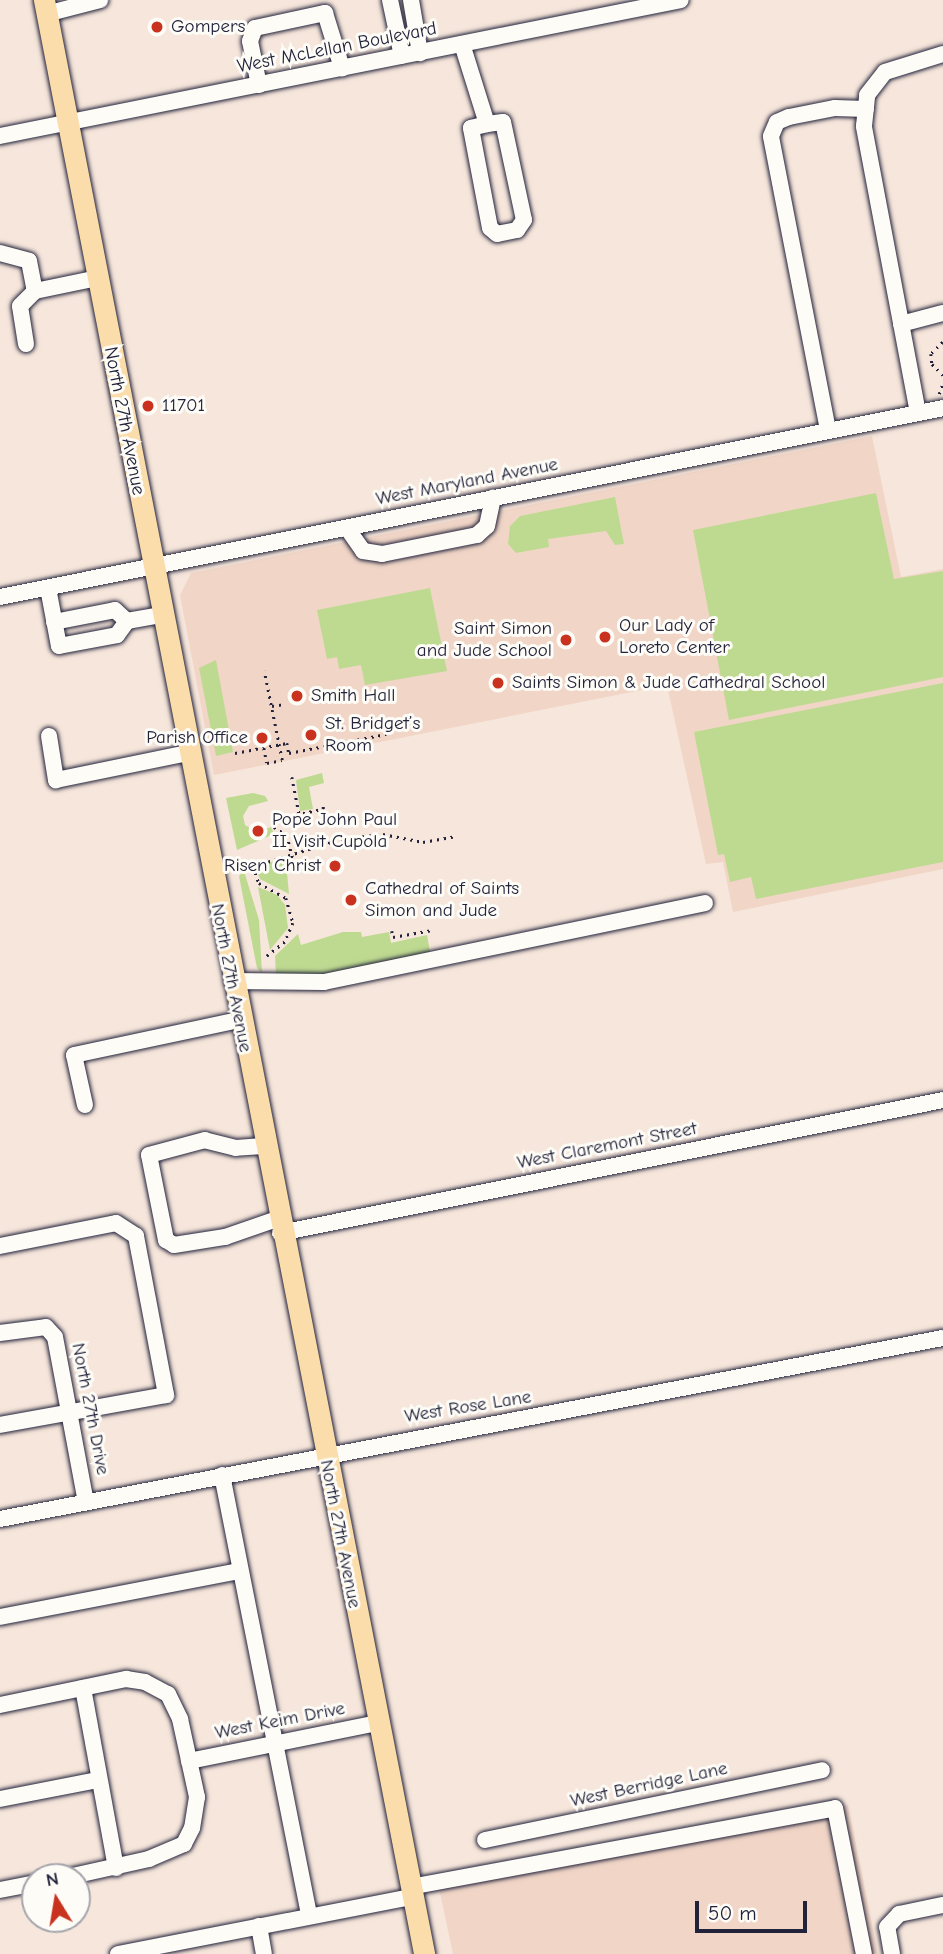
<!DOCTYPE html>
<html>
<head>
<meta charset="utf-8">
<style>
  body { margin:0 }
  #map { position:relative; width:943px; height:1954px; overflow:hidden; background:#f6e6db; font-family:"Comic Neue",sans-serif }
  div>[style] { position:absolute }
  .built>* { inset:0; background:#f1d6c7 }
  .green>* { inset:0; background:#beda91 }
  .path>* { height:2.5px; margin-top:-1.25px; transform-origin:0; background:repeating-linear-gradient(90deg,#22223b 0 2px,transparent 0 7px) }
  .roads { filter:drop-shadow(0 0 2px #22223b) drop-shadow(0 0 2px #22223b) }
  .minor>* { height:16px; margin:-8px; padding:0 8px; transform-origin:8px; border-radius:8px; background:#fdfcf7 }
  .major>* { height:21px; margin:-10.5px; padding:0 10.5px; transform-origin:10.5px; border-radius:10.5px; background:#faddab }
  .dots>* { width:19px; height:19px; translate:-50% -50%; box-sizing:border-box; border:4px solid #fdfcf7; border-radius:50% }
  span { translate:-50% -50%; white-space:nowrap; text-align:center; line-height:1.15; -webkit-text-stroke:6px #fdfcf7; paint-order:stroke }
  .poi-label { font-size:19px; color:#22223b }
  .left { translate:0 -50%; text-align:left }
  .right { translate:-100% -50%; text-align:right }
  .street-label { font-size:19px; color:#22223b }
  .north { position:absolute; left:21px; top:1863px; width:70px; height:70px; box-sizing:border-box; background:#fdfcf7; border:2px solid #a5a5ac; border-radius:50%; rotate:349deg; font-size:19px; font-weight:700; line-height:28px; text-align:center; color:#22223b }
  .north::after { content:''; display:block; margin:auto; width:24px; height:32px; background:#c8321e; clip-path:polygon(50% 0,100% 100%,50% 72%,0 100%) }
  .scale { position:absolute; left:695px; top:1901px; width:112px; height:32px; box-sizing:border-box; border:4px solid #22223b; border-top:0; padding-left:9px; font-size:21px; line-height:24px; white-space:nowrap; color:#22223b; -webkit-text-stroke:5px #fdfcf7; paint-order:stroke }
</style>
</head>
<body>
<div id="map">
  <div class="built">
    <div style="clip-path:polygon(872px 436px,901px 577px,943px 569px,943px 869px,733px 912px,723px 862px,706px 864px,667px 685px,214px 775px,180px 595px,191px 573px)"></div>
    <div style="clip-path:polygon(848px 1805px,878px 1954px,453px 1954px,439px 1888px)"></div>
  </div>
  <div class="green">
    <div style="clip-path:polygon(876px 493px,894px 579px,943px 571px,943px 677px,729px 720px,693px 530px)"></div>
    <div style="clip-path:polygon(615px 497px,624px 544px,615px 545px,606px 531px,548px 539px,549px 547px,516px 553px,508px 544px,510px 526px,520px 516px)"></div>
    <div style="clip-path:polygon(430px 588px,447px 671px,365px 685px,361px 665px,339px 669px,337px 657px,327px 659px,317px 610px)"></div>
    <div style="clip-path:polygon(216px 660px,233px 752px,216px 756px,199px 668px)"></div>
    <div style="clip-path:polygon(943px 683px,943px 862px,756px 899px,751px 877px,730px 882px,724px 854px,718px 855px,694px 732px)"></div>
    <div style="clip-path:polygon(322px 773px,324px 783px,309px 787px,313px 809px,300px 811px,296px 780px)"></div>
    <div style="clip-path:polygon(253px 793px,265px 796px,268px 801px,249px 806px,243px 816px,245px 825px,257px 832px,271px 827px,274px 834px,237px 850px,226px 798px)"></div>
    <div style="clip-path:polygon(289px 856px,293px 872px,287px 873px,289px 894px,260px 879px,256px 867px)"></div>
    <div style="clip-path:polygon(244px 871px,259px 920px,262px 973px,257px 968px,239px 876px)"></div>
    <div style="clip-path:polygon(258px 887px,277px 895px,285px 905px,288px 928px,270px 950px)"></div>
    <div style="clip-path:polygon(343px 932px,361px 932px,362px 937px,389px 932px,391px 943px,427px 935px,430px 952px,319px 975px,276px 975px,275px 956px,298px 934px,301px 945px)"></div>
  </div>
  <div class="path">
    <div style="left:943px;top:342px;width:17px;rotate:135deg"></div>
    <div style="left:931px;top:354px;width:10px;rotate:84deg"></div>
    <div style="left:932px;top:364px;width:16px;rotate:45deg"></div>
    <div style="left:939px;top:394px;width:12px;rotate:-70deg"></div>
    <div style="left:272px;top:706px;width:12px;rotate:-9deg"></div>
    <div style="left:264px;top:748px;width:15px;rotate:79deg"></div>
    <div style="left:267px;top:763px;width:15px;rotate:-11deg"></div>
    <div style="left:282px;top:760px;width:91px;rotate:-101.4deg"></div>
    <div style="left:235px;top:753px;width:53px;rotate:-10.9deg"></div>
    <div style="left:287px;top:743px;width:10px;rotate:79deg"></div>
    <div style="left:289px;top:753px;width:99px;rotate:-11.1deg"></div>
    <div style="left:292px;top:777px;width:38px;rotate:79deg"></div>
    <div style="left:289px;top:816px;width:35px;rotate:-12deg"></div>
    <div style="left:323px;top:809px;width:4px;rotate:-90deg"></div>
    <div style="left:274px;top:827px;width:15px;rotate:32deg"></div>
    <div style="left:287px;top:835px;width:37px;rotate:76deg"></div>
    <div style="left:253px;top:866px;width:18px;rotate:71deg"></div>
    <div style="left:259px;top:883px;width:31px;rotate:29deg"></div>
    <div style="left:286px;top:898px;width:26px;rotate:74deg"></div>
    <div style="left:293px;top:923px;width:21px;rotate:113deg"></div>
    <div style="left:285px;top:942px;width:23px;rotate:142deg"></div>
    <div style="left:248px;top:868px;width:97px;rotate:-17.3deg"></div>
    <div style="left:341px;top:839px;width:42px;rotate:-6.8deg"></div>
    <div style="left:383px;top:834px;width:41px;rotate:11.3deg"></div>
    <div style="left:423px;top:842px;width:34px;rotate:-10deg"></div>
    <div style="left:392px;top:931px;width:6px;rotate:81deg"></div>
    <div style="left:393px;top:937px;width:40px;rotate:-10deg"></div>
  </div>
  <div class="roads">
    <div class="minor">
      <div style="left:390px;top:0;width:57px;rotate:77.9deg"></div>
      <div style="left:411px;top:0;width:54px;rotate:80.4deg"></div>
      <div style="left:46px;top:14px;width:56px;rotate:-14.5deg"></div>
      <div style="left:462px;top:44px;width:84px;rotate:72.6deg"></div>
      <div style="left:487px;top:124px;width:16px;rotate:-7deg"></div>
      <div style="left:503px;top:122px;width:100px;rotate:77.9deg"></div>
      <div style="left:524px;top:220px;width:12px;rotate:125deg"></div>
      <div style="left:517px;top:230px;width:20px;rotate:169deg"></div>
      <div style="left:497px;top:234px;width:9px;rotate:-139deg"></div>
      <div style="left:490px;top:228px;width:102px;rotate:-100.8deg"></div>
      <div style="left:471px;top:128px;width:16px;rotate:-14deg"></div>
      <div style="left:259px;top:85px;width:45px;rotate:-101.6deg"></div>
      <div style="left:250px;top:41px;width:14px;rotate:-69deg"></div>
      <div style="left:255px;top:28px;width:72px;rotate:-12.1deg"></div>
      <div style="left:325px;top:13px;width:58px;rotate:72.8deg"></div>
      <div style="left:0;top:136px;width:694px;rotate:-11.29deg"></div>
      <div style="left:0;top:253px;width:30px;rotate:15deg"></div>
      <div style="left:29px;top:261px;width:31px;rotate:79deg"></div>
      <div style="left:35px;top:291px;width:64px;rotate:-11.7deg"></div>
      <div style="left:901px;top:324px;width:43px;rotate:-14.7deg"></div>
      <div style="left:26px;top:344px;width:38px;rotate:-99deg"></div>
      <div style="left:20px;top:306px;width:21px;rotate:-45deg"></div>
      <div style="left:918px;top:413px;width:292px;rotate:-100.7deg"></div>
      <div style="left:864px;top:126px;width:31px;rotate:-84deg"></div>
      <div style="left:867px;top:95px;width:29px;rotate:-52deg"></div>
      <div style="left:885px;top:72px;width:61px;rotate:-17.2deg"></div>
      <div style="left:828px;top:430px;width:299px;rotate:-101deg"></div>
      <div style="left:771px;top:136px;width:15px;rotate:-67deg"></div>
      <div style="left:777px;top:122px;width:13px;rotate:-23deg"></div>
      <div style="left:789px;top:117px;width:47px;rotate:-11.1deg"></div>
      <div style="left:835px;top:108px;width:31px;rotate:2deg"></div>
      <div style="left:347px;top:528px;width:28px;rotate:55deg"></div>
      <div style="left:363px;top:551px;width:19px;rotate:9deg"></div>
      <div style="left:382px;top:554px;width:97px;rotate:-11.3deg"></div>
      <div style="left:477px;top:535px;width:13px;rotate:-42deg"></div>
      <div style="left:487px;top:526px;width:29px;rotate:-78deg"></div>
      <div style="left:48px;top:588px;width:59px;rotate:79.3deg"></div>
      <div style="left:59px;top:646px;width:59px;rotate:-10.7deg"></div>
      <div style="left:117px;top:635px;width:17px;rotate:-54deg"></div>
      <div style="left:0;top:597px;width:962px;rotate:-11.33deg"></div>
      <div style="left:127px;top:621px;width:35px;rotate:-10deg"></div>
      <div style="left:54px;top:622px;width:62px;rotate:-11.1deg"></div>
      <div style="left:115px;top:610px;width:16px;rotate:43deg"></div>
      <div style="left:49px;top:736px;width:45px;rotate:81deg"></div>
      <div style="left:56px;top:780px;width:135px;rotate:-11.6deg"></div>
      <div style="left:232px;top:981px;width:92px;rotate:0.6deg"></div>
      <div style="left:324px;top:982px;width:389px;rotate:-11.7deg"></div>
      <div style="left:85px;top:1105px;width:51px;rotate:-102.4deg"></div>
      <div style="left:74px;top:1055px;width:169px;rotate:-12deg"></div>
      <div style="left:263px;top:1146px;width:27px;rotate:176deg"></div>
      <div style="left:236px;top:1148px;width:32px;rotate:-166deg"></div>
      <div style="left:205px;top:1140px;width:58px;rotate:165deg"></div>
      <div style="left:149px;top:1155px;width:87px;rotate:78.7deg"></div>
      <div style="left:166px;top:1240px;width:9px;rotate:32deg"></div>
      <div style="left:174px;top:1245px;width:52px;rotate:-8.9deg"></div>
      <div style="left:225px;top:1237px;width:55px;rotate:-19.1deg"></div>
      <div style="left:280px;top:1233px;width:676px;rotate:-11.34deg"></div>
      <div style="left:0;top:1246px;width:118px;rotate:-11.2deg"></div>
      <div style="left:116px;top:1223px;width:24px;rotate:33deg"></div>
      <div style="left:136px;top:1236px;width:162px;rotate:79.3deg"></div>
      <div style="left:166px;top:1395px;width:169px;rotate:169.8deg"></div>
      <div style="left:0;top:1333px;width:46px;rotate:-7.4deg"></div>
      <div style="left:46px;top:1327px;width:13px;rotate:48deg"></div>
      <div style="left:55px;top:1337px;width:168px;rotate:79.4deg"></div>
      <div style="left:222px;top:1475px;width:449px;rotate:78.8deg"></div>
      <div style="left:0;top:1519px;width:960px;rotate:-10.87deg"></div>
      <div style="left:0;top:1617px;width:244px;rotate:-10.9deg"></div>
      <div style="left:83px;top:1688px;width:183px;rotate:79.6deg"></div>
      <div style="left:0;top:1705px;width:129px;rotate:-11.7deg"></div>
      <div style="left:126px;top:1679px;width:19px;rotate:9deg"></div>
      <div style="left:145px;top:1682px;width:26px;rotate:28deg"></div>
      <div style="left:168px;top:1694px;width:28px;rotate:64deg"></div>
      <div style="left:180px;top:1719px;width:80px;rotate:77.7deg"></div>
      <div style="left:197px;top:1797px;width:31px;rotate:99deg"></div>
      <div style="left:192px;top:1828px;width:18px;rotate:117deg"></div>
      <div style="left:184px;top:1844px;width:38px;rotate:157deg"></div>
      <div style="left:149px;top:1859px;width:83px;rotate:167.5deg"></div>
      <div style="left:189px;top:1761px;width:193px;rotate:-11.4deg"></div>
      <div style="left:0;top:1799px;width:100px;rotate:-11deg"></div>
      <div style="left:485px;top:1840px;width:344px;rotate:-11.7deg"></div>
      <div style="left:410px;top:1887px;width:432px;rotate:-10.5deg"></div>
      <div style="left:835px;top:1808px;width:149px;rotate:78.8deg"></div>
      <div style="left:0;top:1890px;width:36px;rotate:-11deg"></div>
      <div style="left:259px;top:1926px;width:28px;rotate:80deg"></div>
      <div style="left:118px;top:1954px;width:299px;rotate:-11deg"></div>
      <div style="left:892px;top:1954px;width:27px;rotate:-100deg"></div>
      <div style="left:887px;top:1927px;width:18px;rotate:-47deg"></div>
      <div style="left:899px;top:1914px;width:45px;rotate:-11.6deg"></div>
    </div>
    <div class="major">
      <div style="left:44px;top:0;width:1991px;rotate:78.99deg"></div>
    </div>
  </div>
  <div class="dots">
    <div style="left:157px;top:27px;background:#c8321e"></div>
    <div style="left:148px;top:406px;background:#c8321e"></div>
    <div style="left:605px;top:637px;background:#c8321e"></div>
    <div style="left:566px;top:640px;background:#c8321e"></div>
    <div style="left:498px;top:683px;background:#c8321e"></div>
    <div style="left:297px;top:696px;background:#c8321e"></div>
    <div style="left:311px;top:735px;background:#c8321e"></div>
    <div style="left:262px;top:738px;background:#c8321e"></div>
    <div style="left:258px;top:831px;background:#c8321e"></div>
    <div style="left:335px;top:866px;background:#c8321e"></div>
    <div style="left:351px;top:900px;background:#c8321e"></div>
  </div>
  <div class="poi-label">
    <span class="left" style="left:171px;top:27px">Gompers</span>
    <span class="left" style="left:162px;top:406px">11701</span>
    <span class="left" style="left:619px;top:637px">Our Lady of<br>Loreto Center</span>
    <span class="right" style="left:552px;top:640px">Saint Simon<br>and Jude School</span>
    <span class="left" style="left:512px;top:683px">Saints Simon &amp; Jude Cathedral School</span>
    <span class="left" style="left:311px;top:696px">Smith Hall</span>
    <span class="left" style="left:325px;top:735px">St. Bridget’s<br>Room</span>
    <span class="right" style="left:248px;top:738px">Parish Office</span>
    <span class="left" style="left:272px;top:831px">Pope John Paul<br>II Visit Cupola</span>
    <span class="right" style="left:321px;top:866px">Risen Christ</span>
    <span class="left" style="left:365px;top:900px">Cathedral of Saints<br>Simon and Jude</span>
  </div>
  <div class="street-label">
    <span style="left:337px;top:48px;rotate:-11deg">West McLellan Boulevard</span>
    <span style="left:124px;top:421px;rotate:79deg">North 27th Avenue</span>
    <span style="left:467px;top:482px;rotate:-11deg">West Maryland Avenue</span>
    <span style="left:231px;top:978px;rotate:79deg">North 27th Avenue</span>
    <span style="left:607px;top:1146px;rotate:-11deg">West Claremont Street</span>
    <span style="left:468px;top:1407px;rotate:-9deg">West Rose Lane</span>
    <span style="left:90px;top:1409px;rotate:79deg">North 27th Drive</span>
    <span style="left:340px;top:1534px;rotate:79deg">North 27th Avenue</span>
    <span style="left:280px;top:1721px;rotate:-11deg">West Keim Drive</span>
    <span style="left:649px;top:1785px;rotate:-12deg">West Berridge Lane</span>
  </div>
  <div class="north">N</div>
  <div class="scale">50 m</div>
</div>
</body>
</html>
